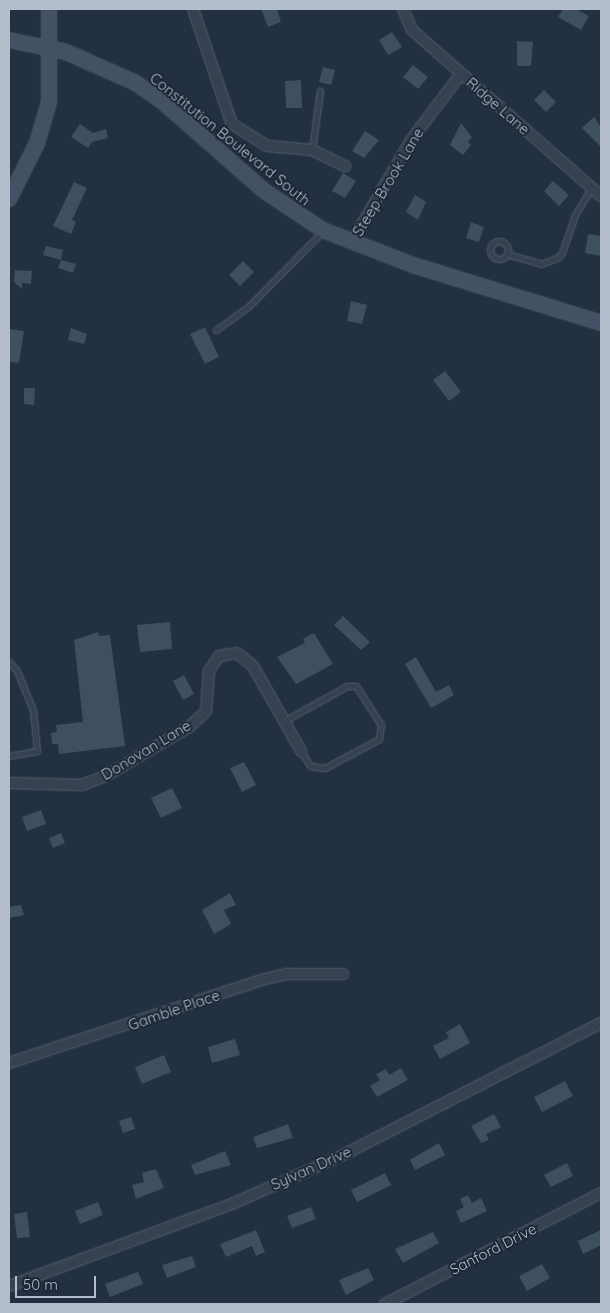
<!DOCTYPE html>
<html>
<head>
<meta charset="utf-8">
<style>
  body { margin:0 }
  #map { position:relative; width:610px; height:1313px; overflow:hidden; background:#223041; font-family:Quicksand,sans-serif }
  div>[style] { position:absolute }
  .building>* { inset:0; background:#3e4f60 }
  .roads { filter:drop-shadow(0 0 1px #54606e) drop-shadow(0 0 1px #54606e) }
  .lane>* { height:5px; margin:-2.5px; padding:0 2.5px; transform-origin:2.5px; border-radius:2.5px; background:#364251 }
  .lane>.ring { margin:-2.5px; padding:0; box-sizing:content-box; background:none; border:5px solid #364251; border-radius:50% }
  .street>* { height:10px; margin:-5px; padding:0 5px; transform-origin:5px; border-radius:5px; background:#364251 }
  .secondary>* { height:14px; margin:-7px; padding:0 7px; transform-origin:7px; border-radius:7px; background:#445164 }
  span { translate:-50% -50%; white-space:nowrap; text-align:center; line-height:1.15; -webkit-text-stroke:4px #1b2736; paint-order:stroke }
  .street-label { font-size:15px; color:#b3bdcb }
  .frame { position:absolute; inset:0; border:10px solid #b3bdcb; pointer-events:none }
  .scale { position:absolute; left:15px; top:1276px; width:81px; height:22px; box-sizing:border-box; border:2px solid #b3bdcb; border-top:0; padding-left:6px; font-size:15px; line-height:18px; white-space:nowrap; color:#b3bdcb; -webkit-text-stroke:4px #1b2736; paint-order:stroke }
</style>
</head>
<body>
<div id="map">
  <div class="building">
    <div style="clip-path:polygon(261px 9px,277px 9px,281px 22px,268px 27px)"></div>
    <div style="clip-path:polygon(563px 9px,576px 9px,589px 16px,581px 30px,558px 17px)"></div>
    <div style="clip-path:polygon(392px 32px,402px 47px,388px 55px,379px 40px)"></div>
    <div style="clip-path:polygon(517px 41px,533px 42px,531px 66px,517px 66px)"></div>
    <div style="clip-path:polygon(413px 65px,428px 77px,418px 89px,403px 77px)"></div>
    <div style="clip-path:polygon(323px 67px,335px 70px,331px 85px,319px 82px)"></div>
    <div style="clip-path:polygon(301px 80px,302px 108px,286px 108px,285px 81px)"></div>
    <div style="clip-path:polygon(544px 90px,556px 102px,546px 112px,534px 100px)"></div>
    <div style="clip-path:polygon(594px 117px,601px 127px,601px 147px,582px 128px)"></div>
    <div style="clip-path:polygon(461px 123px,472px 137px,468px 142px,471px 145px,463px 155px,450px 145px)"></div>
    <div style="clip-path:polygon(80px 124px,93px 133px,106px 129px,108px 138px,92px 142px,88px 148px,71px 137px)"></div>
    <div style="clip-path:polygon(365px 131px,379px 140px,364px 158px,352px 151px)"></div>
    <div style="clip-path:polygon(343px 173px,356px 181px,345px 198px,332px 191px)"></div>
    <div style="clip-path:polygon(553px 181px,569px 195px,559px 206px,544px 191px)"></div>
    <div style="clip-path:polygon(74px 182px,87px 188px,72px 220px,76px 222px,71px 234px,53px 226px)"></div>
    <div style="clip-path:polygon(415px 195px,426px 202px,418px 220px,406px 212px)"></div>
    <div style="clip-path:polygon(471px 222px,484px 227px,479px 242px,466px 238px)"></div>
    <div style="clip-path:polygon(588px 234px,601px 236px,601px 256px,585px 253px)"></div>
    <div style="clip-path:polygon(46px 246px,63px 250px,61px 260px,43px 255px)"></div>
    <div style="clip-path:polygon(61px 260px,76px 264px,73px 273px,58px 268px)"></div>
    <div style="clip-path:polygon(243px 261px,254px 272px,240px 286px,229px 275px)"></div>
    <div style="clip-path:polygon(15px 270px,32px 271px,31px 284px,22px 283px,22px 289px,14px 282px)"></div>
    <div style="clip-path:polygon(351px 301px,367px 305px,362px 324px,347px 321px)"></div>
    <div style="clip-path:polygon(205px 327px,219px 357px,205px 364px,190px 334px)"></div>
    <div style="clip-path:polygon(71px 328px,87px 334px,84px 344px,68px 340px)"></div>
    <div style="clip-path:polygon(9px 329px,24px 331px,19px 363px,9px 362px)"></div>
    <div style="clip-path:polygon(445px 371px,461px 392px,449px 401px,433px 380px)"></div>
    <div style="clip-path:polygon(24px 388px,35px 388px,34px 405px,24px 404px)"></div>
    <div style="clip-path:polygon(343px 616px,370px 642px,361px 650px,334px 625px)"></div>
    <div style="clip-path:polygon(170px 622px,172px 649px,140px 652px,137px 625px)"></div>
    <div style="clip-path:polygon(98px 632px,99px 636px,110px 635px,125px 746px,59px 754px,58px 744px,52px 744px,51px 733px,57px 732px,56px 725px,83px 722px,74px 640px)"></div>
    <div style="clip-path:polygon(314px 633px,333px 664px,296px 684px,277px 657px,305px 643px,303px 639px)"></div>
    <div style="clip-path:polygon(416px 657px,436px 692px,449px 685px,454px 695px,431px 708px,405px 664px)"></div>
    <div style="clip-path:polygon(184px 675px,194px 694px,183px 700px,173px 681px)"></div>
    <div style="clip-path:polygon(244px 762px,256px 785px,242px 792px,230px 768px)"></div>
    <div style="clip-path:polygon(172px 788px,182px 808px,161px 818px,151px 798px)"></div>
    <div style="clip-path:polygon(41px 810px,46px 824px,27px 831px,22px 817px)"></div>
    <div style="clip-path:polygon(61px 833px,65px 843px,53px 848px,49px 838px)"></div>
    <div style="clip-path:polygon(230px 893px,236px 905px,224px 910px,231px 924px,214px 934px,202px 910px)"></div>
    <div style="clip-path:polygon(21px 905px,24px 915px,9px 918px,9px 907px)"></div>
    <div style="clip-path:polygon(460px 1024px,470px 1043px,440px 1059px,433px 1046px,449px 1038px,446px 1032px)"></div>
    <div style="clip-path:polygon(235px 1039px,240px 1055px,212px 1063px,208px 1047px)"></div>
    <div style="clip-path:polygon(164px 1055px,171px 1072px,142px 1084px,135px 1067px)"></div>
    <div style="clip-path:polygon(401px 1068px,408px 1080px,377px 1097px,370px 1086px,380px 1080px,376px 1074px,386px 1069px,389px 1075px)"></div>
    <div style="clip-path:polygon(565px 1081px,573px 1096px,542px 1112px,534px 1097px)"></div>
    <div style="clip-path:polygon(494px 1114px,501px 1127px,486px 1134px,489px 1140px,481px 1143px,471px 1126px)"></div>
    <div style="clip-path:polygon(131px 1117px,135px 1129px,123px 1133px,119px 1121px)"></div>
    <div style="clip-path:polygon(288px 1124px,293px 1138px,257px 1148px,253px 1137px)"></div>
    <div style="clip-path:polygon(439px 1143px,445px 1155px,415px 1170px,410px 1160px)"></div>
    <div style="clip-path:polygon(225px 1151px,231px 1165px,195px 1175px,191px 1165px)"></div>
    <div style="clip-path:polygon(567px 1163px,573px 1176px,551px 1187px,544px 1175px)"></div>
    <div style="clip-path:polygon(156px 1169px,164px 1188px,136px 1199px,132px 1185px,144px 1182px,142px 1173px)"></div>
    <div style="clip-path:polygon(385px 1173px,391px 1185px,357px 1202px,351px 1190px)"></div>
    <div style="clip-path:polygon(468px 1195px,472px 1203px,481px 1198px,487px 1211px,461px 1223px,456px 1211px,464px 1207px,460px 1199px)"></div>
    <div style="clip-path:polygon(98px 1202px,103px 1215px,80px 1224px,75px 1211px)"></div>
    <div style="clip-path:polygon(311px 1207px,316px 1219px,292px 1228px,287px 1216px)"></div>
    <div style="clip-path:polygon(27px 1212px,30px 1237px,17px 1238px,14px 1214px)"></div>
    <div style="clip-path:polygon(256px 1230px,265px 1252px,256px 1256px,252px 1246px,226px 1257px,220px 1244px)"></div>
    <div style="clip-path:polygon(601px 1230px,601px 1245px,583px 1254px,578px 1241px)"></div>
    <div style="clip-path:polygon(433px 1232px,439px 1243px,403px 1263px,395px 1249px)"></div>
    <div style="clip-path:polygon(192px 1256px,196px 1267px,167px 1278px,162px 1265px)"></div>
    <div style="clip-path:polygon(542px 1264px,550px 1278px,527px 1291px,519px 1276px)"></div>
    <div style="clip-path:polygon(368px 1268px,374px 1280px,346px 1295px,339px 1280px)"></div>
    <div style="clip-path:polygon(138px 1272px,143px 1284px,110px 1297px,105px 1284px)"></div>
  </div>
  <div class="roads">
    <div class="lane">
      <div style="left:312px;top:150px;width:60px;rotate:-82.3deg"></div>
      <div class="ring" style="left:490px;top:241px;width:13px;height:13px"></div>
      <div style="left:507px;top:254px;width:35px;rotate:16deg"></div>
      <div style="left:541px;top:264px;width:17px;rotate:-21deg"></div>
      <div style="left:557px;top:258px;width:7px;rotate:-45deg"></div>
      <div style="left:562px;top:253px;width:40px;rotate:-71.1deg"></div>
      <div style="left:575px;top:215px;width:31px;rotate:-59deg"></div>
      <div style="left:216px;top:330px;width:39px;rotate:-36deg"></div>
      <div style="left:248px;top:307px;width:105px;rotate:-45.4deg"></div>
      <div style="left:9px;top:662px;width:12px;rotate:48deg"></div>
      <div style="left:17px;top:671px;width:42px;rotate:67.7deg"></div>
      <div style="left:33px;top:710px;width:41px;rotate:84.4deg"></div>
      <div style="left:37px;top:751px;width:28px;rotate:170deg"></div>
      <div style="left:284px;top:721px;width:72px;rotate:-29.1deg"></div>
      <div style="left:347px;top:686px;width:9px"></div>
      <div style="left:356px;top:686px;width:46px;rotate:57.3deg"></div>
      <div style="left:381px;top:725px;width:14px;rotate:98deg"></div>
      <div style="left:379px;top:739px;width:61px;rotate:151.8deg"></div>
      <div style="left:325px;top:768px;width:15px;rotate:-172deg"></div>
      <div style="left:310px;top:766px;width:17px;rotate:-121deg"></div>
    </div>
    <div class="street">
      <div style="left:193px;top:9px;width:121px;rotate:71.3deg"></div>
      <div style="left:232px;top:124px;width:41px;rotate:32.2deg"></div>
      <div style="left:267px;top:146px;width:45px;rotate:5.1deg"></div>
      <div style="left:312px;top:150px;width:37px;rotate:26deg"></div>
      <div style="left:403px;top:9px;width:23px;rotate:67deg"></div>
      <div style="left:412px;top:30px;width:252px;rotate:41.3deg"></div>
      <div style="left:351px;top:243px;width:119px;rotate:-59.8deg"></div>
      <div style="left:411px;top:140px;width:83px;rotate:-52.9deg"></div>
      <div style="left:9px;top:783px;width:73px;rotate:1.6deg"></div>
      <div style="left:82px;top:785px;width:26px;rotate:-21deg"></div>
      <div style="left:106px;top:776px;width:96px;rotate:-30.6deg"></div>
      <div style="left:189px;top:727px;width:23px;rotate:-43deg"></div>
      <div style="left:206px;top:711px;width:40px;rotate:-85.7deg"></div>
      <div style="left:209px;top:671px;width:18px;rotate:-56deg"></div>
      <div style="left:219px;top:656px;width:18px;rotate:-9deg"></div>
      <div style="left:237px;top:653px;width:21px;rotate:39deg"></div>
      <div style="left:253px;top:666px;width:98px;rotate:60.5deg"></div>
      <div style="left:9px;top:1063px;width:269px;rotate:-18.2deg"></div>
      <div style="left:265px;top:979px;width:23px;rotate:-13deg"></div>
      <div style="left:287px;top:974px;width:56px"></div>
      <div style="left:9px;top:1286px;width:240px;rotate:-20.2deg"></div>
      <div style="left:234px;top:1203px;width:117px;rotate:-23.7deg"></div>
      <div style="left:341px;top:1156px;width:292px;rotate:-27.1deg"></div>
      <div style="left:385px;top:1304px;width:243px;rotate:-27.2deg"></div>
    </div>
    <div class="secondary">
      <div style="left:9px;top:40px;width:58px;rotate:11.9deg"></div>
      <div style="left:66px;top:52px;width:77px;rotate:23.9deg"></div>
      <div style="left:136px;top:83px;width:33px;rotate:35deg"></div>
      <div style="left:163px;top:102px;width:133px;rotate:41.3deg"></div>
      <div style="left:263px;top:190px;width:72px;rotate:33.7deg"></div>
      <div style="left:323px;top:230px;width:97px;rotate:21.3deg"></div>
      <div style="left:413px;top:265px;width:197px;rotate:17.1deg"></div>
      <div style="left:9px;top:199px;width:63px;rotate:-63.4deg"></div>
      <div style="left:37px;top:143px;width:43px;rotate:-73.7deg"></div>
      <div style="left:49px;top:102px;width:93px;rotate:-90deg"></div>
    </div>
  </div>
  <div class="street-label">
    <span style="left:498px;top:106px;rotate:41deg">Ridge Lane</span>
    <span style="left:230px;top:139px;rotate:39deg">Constitution Boulevard South</span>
    <span style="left:388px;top:182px;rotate:-59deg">Steep Brook Lane</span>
    <span style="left:146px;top:750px;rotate:-31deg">Donovan Lane</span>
    <span style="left:174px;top:1010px;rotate:-19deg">Gamble Place</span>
    <span style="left:311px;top:1168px;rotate:-24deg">Sylvan Drive</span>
    <span style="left:493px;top:1249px;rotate:-27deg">Sanford Drive</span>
  </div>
  <div class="frame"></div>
  <div class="scale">50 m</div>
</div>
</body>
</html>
